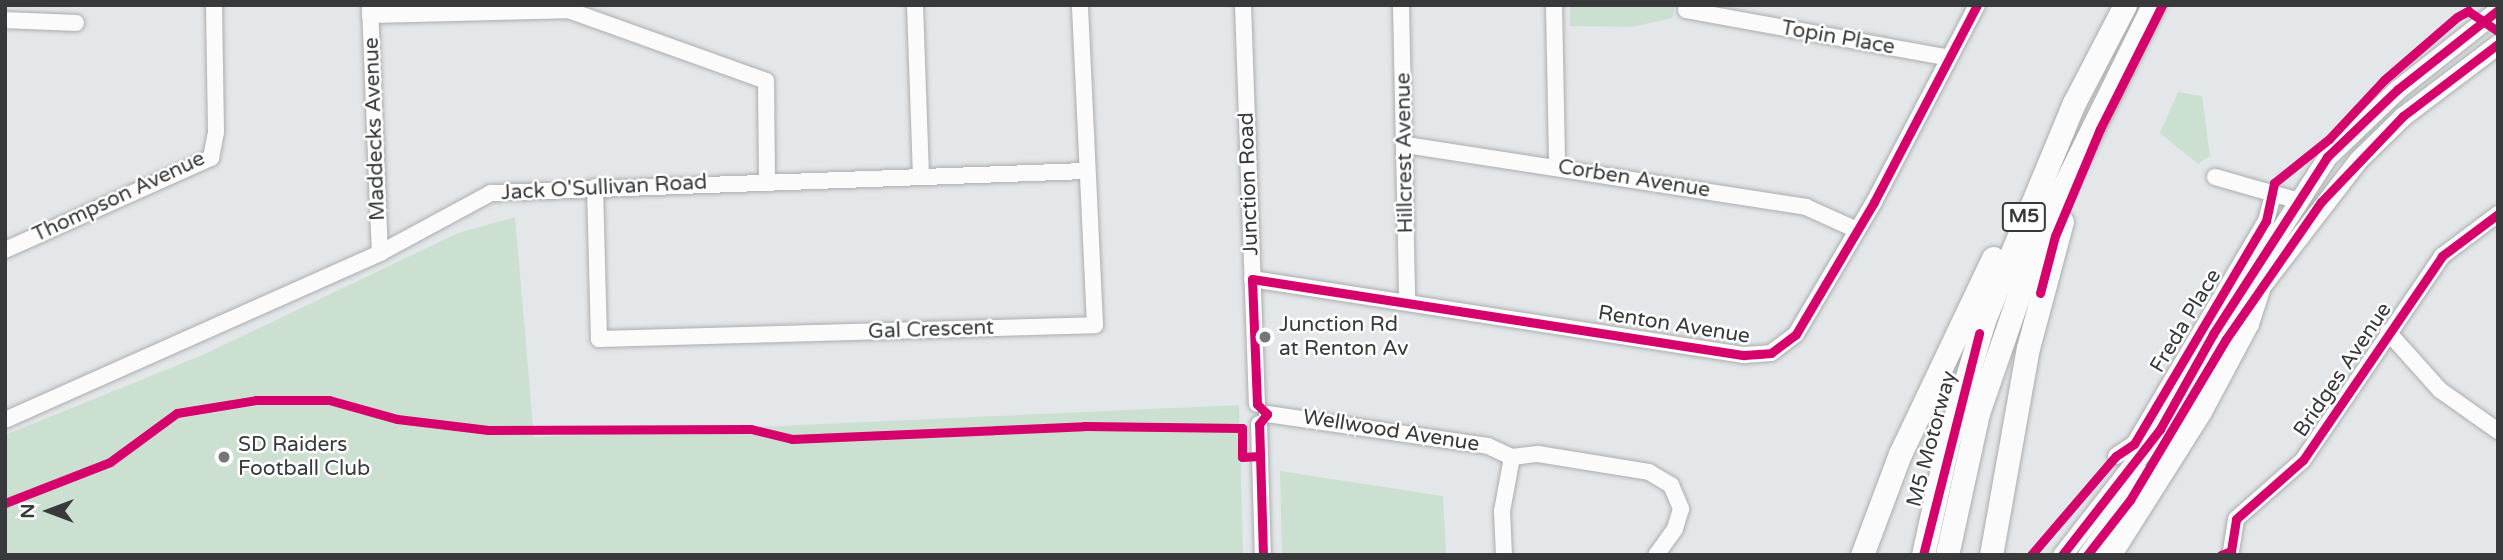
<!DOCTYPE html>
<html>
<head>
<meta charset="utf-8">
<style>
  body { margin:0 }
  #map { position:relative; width:2503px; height:560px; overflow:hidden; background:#e4e7e9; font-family:"Varela Round",sans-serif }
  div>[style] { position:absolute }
  .green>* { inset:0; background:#cce0d2 }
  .roads { filter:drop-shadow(0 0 2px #abadaf) drop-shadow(0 0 2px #abadaf) }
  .minor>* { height:16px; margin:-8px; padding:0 8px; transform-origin:8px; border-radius:8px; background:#fbfbfc }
  .major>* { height:19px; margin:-9.5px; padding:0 9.5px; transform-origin:9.5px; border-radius:9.5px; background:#fbfbfc }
  .highway>* { height:23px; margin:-11.5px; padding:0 11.5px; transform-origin:11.5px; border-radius:11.5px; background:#fbfbfc }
  .cycleway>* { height:9px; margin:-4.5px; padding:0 4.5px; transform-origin:4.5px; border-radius:4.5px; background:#d6006c }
  .dots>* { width:19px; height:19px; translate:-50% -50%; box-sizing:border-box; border:4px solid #fff; border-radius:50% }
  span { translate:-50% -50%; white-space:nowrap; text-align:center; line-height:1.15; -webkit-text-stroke:5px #fff; paint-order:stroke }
  .shield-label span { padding:2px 5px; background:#fff; border:2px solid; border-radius:5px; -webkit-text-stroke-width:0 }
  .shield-label { font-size:19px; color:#37393b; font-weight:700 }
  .street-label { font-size:21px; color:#37393b }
  .poi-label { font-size:21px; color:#37393b }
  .left { translate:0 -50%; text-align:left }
  .frame { position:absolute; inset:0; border:7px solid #37393b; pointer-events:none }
  .north { position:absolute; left:14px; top:476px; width:70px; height:70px; -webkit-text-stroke:5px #fff; paint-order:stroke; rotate:270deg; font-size:19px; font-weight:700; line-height:28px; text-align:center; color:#37393b }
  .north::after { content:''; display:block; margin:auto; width:24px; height:32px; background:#37393b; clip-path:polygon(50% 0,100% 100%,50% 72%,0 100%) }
</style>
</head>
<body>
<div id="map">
  <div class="green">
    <div style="clip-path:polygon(1570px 5px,1673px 5px,1674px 6px,1673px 18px,1631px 27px,1570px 26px)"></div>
    <div style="clip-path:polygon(2178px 92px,2202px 96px,2210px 156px,2198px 164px,2160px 133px)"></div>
    <div style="clip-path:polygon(515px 217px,534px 437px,1239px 405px,1243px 555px,5px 555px,5px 435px,205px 354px,458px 233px)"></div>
    <div style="clip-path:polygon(1280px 471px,1443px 496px,1446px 555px,1282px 555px)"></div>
  </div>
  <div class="roads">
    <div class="minor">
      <div style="left:915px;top:5px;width:171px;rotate:88deg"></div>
      <div style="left:1243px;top:5px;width:399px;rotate:88deg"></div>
      <div style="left:1401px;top:5px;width:296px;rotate:88.8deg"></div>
      <div style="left:1554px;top:5px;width:161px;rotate:88.9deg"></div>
      <div style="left:370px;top:7px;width:246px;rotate:87.7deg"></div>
      <div style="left:1686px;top:10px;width:267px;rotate:10.3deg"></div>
      <div style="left:370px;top:15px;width:198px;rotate:-1.4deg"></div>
      <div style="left:568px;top:10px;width:210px;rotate:19.7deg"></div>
      <div style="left:766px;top:81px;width:100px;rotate:89.4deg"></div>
      <div style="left:5px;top:20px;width:71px;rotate:2.4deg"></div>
      <div style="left:1406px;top:145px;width:405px;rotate:8.8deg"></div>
      <div style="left:1806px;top:207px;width:56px;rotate:24.3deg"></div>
      <div style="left:2215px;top:177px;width:84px;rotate:15.9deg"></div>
      <div style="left:595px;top:187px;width:152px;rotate:88.5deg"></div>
      <div style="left:599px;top:339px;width:496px;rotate:-1.6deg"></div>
      <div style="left:1095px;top:325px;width:320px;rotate:-92.7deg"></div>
      <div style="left:5px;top:250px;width:226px;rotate:-24.1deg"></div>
      <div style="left:211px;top:158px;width:26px;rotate:-79deg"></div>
      <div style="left:216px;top:132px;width:127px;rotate:-90.9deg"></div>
      <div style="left:1252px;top:279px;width:498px;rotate:8.8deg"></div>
      <div style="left:1744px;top:355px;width:27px;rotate:-4deg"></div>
      <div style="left:1771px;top:353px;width:31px;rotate:-37deg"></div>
      <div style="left:1796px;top:334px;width:153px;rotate:-59.4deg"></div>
      <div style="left:1874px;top:202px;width:222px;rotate:-62.4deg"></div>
      <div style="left:2388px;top:332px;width:78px;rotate:48.1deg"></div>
      <div style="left:2440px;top:390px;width:71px;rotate:35.3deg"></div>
      <div style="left:1267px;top:414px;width:223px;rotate:8.2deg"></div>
      <div style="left:1488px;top:446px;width:26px;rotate:25deg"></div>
      <div style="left:1512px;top:457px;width:26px;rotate:-7deg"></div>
      <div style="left:1538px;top:454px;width:112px;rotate:9.2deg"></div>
      <div style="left:1649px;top:472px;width:26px;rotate:31deg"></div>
      <div style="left:1671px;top:485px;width:26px;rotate:67deg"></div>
      <div style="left:1681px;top:509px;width:21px;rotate:107deg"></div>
      <div style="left:1675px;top:529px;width:32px;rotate:126deg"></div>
      <div style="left:5px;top:420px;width:411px;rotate:-24deg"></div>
      <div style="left:380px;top:253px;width:126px;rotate:-28.4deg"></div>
      <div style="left:491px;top:193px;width:595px;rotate:-2.12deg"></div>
      <div style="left:1259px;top:424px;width:131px;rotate:88.3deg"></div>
      <div style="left:2116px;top:456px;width:22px;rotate:-34deg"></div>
      <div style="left:2134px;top:444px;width:259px;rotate:-59.4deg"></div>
      <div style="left:2266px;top:221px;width:27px;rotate:-75deg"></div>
      <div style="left:2231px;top:551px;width:32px;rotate:-81deg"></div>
      <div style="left:2236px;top:519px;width:89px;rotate:-41.4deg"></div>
      <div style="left:2303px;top:460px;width:247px;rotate:-55.7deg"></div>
      <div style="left:2442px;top:256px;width:70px;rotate:-36.9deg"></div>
      <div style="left:1504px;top:555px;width:44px;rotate:-92.6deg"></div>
      <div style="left:1502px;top:511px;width:55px;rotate:-79.5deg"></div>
    </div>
    <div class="major">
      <div style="left:2210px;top:366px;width:90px;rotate:-57.7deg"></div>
      <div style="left:2258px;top:290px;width:164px;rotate:-52.4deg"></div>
      <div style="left:2358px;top:160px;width:63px;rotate:-44.4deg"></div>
      <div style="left:2403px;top:116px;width:119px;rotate:-37.2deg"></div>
      <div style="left:2062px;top:555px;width:160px;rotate:-52.1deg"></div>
      <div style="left:2160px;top:429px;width:109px;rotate:-60.8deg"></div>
      <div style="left:2213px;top:334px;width:211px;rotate:-57.2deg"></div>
      <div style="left:2327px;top:157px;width:98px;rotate:-43.8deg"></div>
      <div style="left:2398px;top:89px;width:127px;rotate:-38.3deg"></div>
      <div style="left:2087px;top:555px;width:101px;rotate:-53.5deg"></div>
    </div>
    <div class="highway">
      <div style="left:1862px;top:555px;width:108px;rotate:-69.4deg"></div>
      <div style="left:1900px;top:454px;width:217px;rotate:-64.6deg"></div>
      <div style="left:1923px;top:555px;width:121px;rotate:-77.6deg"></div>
      <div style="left:1949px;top:437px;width:122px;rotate:-73.3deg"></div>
      <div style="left:1984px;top:320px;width:235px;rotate:-67.5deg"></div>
      <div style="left:2074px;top:103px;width:110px;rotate:-62.5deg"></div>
      <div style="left:1947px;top:555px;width:145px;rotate:-77.7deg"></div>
      <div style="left:1978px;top:413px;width:186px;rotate:-70.9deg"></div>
      <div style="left:2039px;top:237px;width:258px;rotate:-63.8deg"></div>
      <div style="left:1991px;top:555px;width:210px;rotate:-79.9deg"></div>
      <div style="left:2028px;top:348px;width:131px;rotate:-75deg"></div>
      <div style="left:2109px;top:555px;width:170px;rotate:-57.7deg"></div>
      <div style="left:2200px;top:411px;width:100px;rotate:-61.9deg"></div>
      <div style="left:2247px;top:323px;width:35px;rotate:-72deg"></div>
    </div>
  </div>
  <div class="cycleway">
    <div style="left:2040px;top:293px;width:59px;rotate:-75.3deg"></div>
    <div style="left:2055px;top:236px;width:116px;rotate:-67.2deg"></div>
    <div style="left:2100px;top:129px;width:139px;rotate:-63.4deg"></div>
    <div style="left:5px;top:503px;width:113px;rotate:-21.3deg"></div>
    <div style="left:110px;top:462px;width:83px;rotate:-36.2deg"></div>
    <div style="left:177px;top:413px;width:80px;rotate:-9.3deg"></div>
    <div style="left:256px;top:400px;width:73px"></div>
    <div style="left:329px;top:400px;width:71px;rotate:15.6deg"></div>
    <div style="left:397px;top:419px;width:92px;rotate:6.9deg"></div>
    <div style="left:488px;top:430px;width:263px;rotate:-0.2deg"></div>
    <div style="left:751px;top:429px;width:42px;rotate:13.7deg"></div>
    <div style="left:792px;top:439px;width:292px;rotate:-2.5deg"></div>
    <div style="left:1084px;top:426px;width:158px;rotate:0.7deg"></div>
    <div style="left:1242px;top:428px;width:29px;rotate:90deg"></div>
    <div style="left:1242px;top:457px;width:18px;rotate:-3deg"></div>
    <div style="left:1263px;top:555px;width:131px;rotate:-91.7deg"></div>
    <div style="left:1259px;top:424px;width:13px;rotate:-51deg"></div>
    <div style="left:1267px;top:414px;width:14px;rotate:-135deg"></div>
    <div style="left:1257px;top:404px;width:125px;rotate:-92.3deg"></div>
    <div style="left:1252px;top:279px;width:498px;rotate:8.8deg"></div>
    <div style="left:1744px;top:355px;width:27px;rotate:-4deg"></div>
    <div style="left:1771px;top:353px;width:31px;rotate:-37deg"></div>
    <div style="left:1796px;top:334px;width:153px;rotate:-59.4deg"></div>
    <div style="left:1874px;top:202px;width:222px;rotate:-62.4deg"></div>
    <div style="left:1923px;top:555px;width:229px;rotate:-75.8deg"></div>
    <div style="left:2031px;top:555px;width:130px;rotate:-49.4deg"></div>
    <div style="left:2116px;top:456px;width:22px;rotate:-34deg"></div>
    <div style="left:2134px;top:444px;width:259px;rotate:-59.4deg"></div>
    <div style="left:2266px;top:221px;width:39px;rotate:-78deg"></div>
    <div style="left:2274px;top:183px;width:70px;rotate:-38.7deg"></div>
    <div style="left:2329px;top:139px;width:81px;rotate:-47deg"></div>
    <div style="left:2384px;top:80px;width:96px;rotate:-40.8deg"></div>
    <div style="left:2457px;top:17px;width:13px;rotate:-29deg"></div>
    <div style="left:2468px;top:11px;width:36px;rotate:34deg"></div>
    <div style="left:2062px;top:555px;width:160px;rotate:-52.1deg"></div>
    <div style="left:2160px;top:429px;width:109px;rotate:-60.8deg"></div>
    <div style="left:2213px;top:334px;width:211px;rotate:-57.2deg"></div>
    <div style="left:2327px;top:157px;width:98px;rotate:-43.8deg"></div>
    <div style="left:2398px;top:89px;width:127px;rotate:-38.3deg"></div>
    <div style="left:2087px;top:555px;width:70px;rotate:-52deg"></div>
    <div style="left:2130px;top:500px;width:187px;rotate:-59.2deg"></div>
    <div style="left:2226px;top:339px;width:167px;rotate:-55.3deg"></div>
    <div style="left:2321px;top:202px;width:119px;rotate:-46.4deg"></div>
    <div style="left:2403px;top:116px;width:119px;rotate:-37.2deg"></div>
    <div style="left:2221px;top:555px;width:11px;rotate:-22deg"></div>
    <div style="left:2231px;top:551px;width:32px;rotate:-81deg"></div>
    <div style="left:2236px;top:519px;width:89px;rotate:-41.4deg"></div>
    <div style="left:2303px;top:460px;width:247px;rotate:-55.7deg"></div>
    <div style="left:2442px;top:256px;width:70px;rotate:-36.9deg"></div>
  </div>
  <div class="dots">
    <div style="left:1265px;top:337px;background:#747678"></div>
    <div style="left:224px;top:457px;background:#747678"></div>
  </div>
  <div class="shield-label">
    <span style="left:2024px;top:217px">M5</span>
  </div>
  <div class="street-label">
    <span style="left:1838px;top:38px;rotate:10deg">Topin Place</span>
    <span style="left:375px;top:129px;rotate:-92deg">Maddecks Avenue</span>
    <span style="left:1405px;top:153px;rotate:-91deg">Hillcrest Avenue</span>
    <span style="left:1634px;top:179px;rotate:9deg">Corben Avenue</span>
    <span style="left:1249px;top:184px;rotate:-92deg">Junction Road</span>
    <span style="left:604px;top:188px;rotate:-3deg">Jack O'Sullivan Road</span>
    <span style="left:119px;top:197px;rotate:-25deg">Thompson Avenue</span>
    <span style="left:2186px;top:321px;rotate:-59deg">Freda Place</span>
    <span style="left:1674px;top:325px;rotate:9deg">Renton Avenue</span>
    <span style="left:931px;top:330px;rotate:-2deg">Gal Crescent</span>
    <span style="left:2343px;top:370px;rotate:-56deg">Bridges Avenue</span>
    <span style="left:1391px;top:431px;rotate:9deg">Wellwood Avenue</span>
    <span style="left:1932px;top:439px;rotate:-75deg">M5 Motorway</span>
  </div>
  <div class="poi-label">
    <span class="left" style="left:1279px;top:337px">Junction Rd<br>at Renton Av</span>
    <span class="left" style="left:238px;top:457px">SD Raiders<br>Football Club</span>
  </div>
  <div class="frame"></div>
  <div class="north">N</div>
</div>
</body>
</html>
